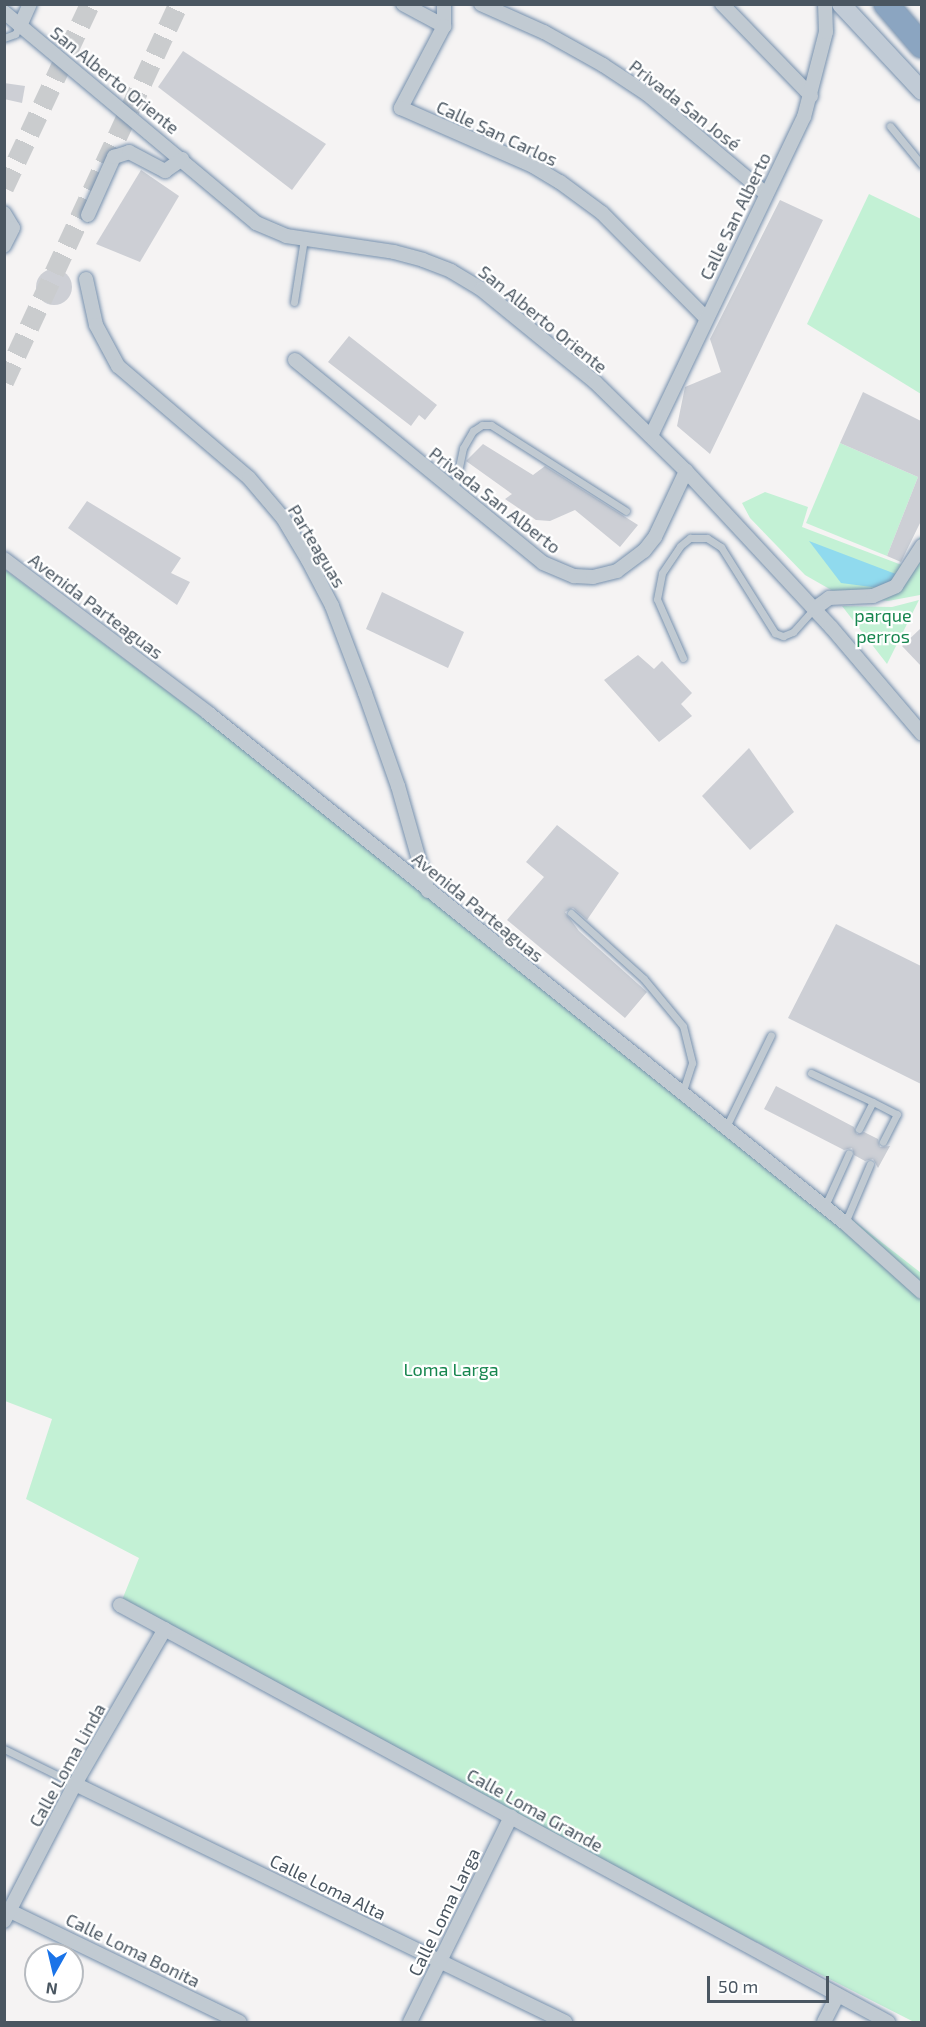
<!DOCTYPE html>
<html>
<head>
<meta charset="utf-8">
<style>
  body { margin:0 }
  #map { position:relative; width:926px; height:2027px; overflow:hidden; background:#f5f3f3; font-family:"Exo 2",sans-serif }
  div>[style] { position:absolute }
  .green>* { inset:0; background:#c3f1d5 }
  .water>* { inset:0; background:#90daee }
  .building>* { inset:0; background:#cdcfd5 }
  .round { border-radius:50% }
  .primary-tunnel>* { height:20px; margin-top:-10px; transform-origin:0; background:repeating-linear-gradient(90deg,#caccce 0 20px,transparent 0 30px) }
  .roads { filter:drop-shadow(0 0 2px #7690ad) drop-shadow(0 0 2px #7690ad) }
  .lane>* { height:7px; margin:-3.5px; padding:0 3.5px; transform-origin:3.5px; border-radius:3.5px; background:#c1cad2 }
  .street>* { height:14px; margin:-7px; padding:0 7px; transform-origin:7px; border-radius:7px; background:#c1cad2 }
  .secondary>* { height:18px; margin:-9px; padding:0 9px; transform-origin:9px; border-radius:9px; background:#c1cbd6 }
  .highway>* { height:24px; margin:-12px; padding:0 12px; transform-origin:12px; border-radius:12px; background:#8ba5c1 }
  span { translate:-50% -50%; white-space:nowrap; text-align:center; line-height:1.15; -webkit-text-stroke:4.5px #fff; paint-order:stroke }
  .street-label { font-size:18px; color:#4a5661 }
  .park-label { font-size:18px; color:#17864f }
  .frame { position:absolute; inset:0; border:6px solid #4a5661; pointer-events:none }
  .north { position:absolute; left:24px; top:1943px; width:60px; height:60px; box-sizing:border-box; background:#fff; border:2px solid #b7bbc0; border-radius:50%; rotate:188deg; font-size:16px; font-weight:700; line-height:24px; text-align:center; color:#4a5661 }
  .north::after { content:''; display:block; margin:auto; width:21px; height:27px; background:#1a73e8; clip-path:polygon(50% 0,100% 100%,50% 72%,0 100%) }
  .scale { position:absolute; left:707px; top:1976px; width:122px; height:27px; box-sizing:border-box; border:3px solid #4a5661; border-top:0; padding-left:8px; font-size:18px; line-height:21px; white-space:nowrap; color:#4a5661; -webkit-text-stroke:4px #fff; paint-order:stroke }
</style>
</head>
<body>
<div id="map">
  <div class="green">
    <div style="clip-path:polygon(869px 194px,921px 219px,921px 394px,807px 324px)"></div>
    <div style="clip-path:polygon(840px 443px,918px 477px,887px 556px,806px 523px)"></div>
    <div style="clip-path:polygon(765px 492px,808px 507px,802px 527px,907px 567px,921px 534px,920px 595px,888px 601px,840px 595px,805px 575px,750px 518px,742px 503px)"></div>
    <div style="clip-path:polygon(4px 569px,427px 886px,921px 1273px,921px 2022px,914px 2022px,511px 1817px,120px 1605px,139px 1558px,26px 1499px,52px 1419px,5px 1401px)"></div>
    <div style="clip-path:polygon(919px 600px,887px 664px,842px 606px,892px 607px)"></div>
  </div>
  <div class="water">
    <div style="clip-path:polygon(809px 541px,901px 576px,887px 589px,841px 583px)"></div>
  </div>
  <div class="building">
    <div style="clip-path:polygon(183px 51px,326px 144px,292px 190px,158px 87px)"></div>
    <div style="clip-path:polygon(4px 83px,25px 86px,22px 103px,4px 99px)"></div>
    <div style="clip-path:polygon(141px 170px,179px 196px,140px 262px,96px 244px)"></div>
    <div style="clip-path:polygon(780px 200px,823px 220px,710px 454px,677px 426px,685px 387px,721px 372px,710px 339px)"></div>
    <div class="round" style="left:36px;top:269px;width:36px;height:36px"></div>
    <div style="clip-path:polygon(349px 336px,437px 405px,425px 420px,419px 415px,411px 426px,328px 362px)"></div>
    <div style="clip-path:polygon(863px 392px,921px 421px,921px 521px,901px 562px,887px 556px,918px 477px,840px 443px)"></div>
    <div style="clip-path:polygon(483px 444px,533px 475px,545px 466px,638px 525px,620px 547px,575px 510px,550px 521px,536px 520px,505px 499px,512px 494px,466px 461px)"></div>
    <div style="clip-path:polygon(87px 501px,181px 558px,171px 573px,190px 582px,177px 605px,68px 528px)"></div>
    <div style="clip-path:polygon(382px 592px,464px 632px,448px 668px,366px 629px)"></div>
    <div style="clip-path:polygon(921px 628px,921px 666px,902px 646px)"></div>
    <div style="clip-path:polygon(638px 655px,654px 669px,662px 661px,692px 693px,681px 704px,692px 716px,659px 742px,604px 680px)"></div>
    <div style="clip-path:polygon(749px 748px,794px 812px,750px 850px,702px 796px)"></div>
    <div style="clip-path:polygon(557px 825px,619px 873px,587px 920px,573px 908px,565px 912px,579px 931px,647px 992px,625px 1018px,507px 920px,544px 877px,526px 862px)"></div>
    <div style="clip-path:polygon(836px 924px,921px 966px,921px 1084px,788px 1018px)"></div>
    <div style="clip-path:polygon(776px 1086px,854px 1127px,857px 1134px,864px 1132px,878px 1139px,880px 1147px,890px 1146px,878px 1168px,873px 1159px,865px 1161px,854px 1155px,852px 1148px,844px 1150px,764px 1109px)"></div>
  </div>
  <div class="primary-tunnel">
    <div style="left:4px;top:188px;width:203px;rotate:-64.9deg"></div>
    <div style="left:4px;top:382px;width:417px;rotate:-65.2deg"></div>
  </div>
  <div class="roads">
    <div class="lane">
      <div style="left:4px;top:38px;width:12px;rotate:-20deg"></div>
      <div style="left:15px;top:34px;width:9px;rotate:-58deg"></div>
      <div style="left:890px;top:126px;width:50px;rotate:50.6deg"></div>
      <div style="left:294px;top:302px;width:64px;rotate:-81deg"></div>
      <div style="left:454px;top:491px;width:44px;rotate:-78.2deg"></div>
      <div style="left:463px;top:448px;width:20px;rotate:-60deg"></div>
      <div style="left:473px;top:431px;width:11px;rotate:-34deg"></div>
      <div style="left:482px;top:425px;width:9px"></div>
      <div style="left:491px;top:425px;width:160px;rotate:32.5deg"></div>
      <div style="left:683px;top:658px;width:64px;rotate:-113.8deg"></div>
      <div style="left:657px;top:599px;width:26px;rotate:-79deg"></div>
      <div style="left:662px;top:573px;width:32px;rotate:-56deg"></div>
      <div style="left:680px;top:546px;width:13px;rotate:-39deg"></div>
      <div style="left:690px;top:538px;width:17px"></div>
      <div style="left:707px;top:538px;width:17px;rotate:33deg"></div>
      <div style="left:721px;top:547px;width:102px;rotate:57.9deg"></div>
      <div style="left:775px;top:633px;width:9px;rotate:21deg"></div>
      <div style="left:783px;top:636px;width:11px;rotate:-22deg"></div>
      <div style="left:793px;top:632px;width:31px;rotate:-48deg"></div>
      <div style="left:571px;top:913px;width:98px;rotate:42.1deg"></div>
      <div style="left:644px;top:979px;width:61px;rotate:50.3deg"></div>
      <div style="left:683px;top:1026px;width:38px;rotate:76deg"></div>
      <div style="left:692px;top:1063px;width:32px;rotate:108deg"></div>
      <div style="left:811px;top:1073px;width:68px;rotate:25.1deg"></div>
      <div style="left:726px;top:1127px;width:102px;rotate:-63.9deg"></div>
      <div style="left:859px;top:1129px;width:30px;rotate:-63deg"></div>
      <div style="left:873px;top:1102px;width:27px;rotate:27deg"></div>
      <div style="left:897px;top:1114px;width:31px;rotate:117deg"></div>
      <div style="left:824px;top:1208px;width:60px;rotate:-65.6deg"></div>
      <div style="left:845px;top:1223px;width:64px;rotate:-67deg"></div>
      <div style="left:4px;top:1749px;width:79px;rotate:26.2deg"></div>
    </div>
    <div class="street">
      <div style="left:403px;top:4px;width:47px;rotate:28.2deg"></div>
      <div style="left:444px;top:4px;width:22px;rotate:90deg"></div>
      <div style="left:444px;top:26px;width:93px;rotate:117.7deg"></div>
      <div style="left:401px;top:108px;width:144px;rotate:23.7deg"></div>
      <div style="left:533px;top:166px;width:31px;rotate:31deg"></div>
      <div style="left:560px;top:182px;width:52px;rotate:36.4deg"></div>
      <div style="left:602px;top:213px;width:148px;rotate:45.3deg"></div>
      <div style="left:481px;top:4px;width:69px;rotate:24deg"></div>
      <div style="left:544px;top:32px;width:68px;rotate:29.2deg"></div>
      <div style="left:603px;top:65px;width:53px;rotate:33.4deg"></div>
      <div style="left:647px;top:94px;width:154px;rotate:40deg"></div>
      <div style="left:722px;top:4px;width:128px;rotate:45.9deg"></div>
      <div style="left:4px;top:12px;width:329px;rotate:39.9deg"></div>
      <div style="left:256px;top:223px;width:33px;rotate:23deg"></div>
      <div style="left:286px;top:236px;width:109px;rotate:8.4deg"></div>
      <div style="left:394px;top:252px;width:30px;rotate:15deg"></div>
      <div style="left:423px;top:260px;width:30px;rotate:21deg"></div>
      <div style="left:451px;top:271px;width:35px;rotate:31deg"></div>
      <div style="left:481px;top:289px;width:147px;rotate:39.2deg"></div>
      <div style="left:595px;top:382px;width:127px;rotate:44.4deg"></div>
      <div style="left:686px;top:471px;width:213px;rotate:47.1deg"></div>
      <div style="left:831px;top:627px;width:140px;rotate:49.6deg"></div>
      <div style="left:20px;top:26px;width:24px;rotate:-66deg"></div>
      <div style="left:4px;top:213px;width:17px;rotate:59deg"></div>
      <div style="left:13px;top:228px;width:20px;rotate:117deg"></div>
      <div style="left:88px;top:215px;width:64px;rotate:-65.9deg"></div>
      <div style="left:114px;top:157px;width:16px;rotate:-18deg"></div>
      <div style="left:129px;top:152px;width:41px;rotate:27.8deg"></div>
      <div style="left:165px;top:171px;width:21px;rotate:-35deg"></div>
      <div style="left:86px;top:279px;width:47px;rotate:77.7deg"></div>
      <div style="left:96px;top:325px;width:47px;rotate:61.8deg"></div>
      <div style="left:118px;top:366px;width:172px;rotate:40.5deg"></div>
      <div style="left:249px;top:478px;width:52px;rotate:49.6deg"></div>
      <div style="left:283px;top:518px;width:49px;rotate:59.2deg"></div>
      <div style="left:308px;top:560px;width:52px;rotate:62.4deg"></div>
      <div style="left:332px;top:606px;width:93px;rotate:69.2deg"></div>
      <div style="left:365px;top:693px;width:99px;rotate:70.5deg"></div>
      <div style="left:398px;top:786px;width:109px;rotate:74.1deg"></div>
      <div style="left:295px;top:360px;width:320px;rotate:39.3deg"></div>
      <div style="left:543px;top:563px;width:34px;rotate:23deg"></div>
      <div style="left:574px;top:576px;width:19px;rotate:3deg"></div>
      <div style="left:593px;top:577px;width:25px;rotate:-14deg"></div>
      <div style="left:617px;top:571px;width:34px;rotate:-37deg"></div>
      <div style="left:644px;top:551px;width:18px;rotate:-52deg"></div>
      <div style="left:655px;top:537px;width:73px;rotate:-64.8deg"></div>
      <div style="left:651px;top:436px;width:354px;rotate:-64.4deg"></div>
      <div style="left:804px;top:117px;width:88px;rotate:-75.5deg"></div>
      <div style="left:826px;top:32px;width:28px;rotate:-92deg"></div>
      <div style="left:4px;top:559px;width:256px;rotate:37deg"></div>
      <div style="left:208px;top:713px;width:816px;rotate:38.68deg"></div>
      <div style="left:845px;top:1223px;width:103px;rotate:41.9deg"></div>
      <div style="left:814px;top:609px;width:19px;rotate:-36deg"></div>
      <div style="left:829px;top:598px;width:44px;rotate:-2.6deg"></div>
      <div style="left:873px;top:596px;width:25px;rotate:-23deg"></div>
      <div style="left:896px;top:586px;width:48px;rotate:-57deg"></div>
      <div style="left:120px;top:1605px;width:874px;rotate:28.5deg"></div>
      <div style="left:75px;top:1784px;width:545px;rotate:25.91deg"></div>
      <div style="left:10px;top:1911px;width:255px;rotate:25.8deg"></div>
      <div style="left:4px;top:1921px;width:154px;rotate:-62.6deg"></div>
      <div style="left:75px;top:1784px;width:179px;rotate:-59.9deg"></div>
      <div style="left:410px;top:2022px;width:229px;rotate:-63.8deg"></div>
      <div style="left:824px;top:2022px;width:30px;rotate:-63deg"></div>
    </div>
    <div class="secondary">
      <div style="left:841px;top:4px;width:119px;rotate:47deg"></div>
    </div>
    <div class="highway">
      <div style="left:886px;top:4px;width:55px;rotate:49.4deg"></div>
    </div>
  </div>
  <div class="street-label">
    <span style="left:115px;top:80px;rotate:39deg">San Alberto Oriente</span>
    <span style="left:685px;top:105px;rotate:38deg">Privada San José</span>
    <span style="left:497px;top:133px;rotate:25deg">Calle San Carlos</span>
    <span style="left:735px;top:216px;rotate:-64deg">Calle San Alberto</span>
    <span style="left:543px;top:319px;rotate:39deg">San Alberto Oriente</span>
    <span style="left:495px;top:500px;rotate:38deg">Privada San Alberto</span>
    <span style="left:317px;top:546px;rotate:59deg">Parteaguas</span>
    <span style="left:96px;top:606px;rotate:37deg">Avenida Parteaguas</span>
    <span style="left:478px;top:907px;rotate:39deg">Avenida Parteaguas</span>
    <span style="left:67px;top:1765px;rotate:-61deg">Calle Loma Linda</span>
    <span style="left:535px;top:1810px;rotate:29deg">Calle Loma Grande</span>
    <span style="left:328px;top:1887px;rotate:26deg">Calle Loma Alta</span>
    <span style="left:444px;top:1912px;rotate:-64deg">Calle Loma Larga</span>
    <span style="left:133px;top:1950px;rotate:26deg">Calle Loma Bonita</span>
  </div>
  <div class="park-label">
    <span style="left:883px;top:626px">parque<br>perros</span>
    <span style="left:451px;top:1369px">Loma Larga</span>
  </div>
  <div class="frame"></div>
  <div class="north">N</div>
  <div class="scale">50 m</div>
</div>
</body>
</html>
